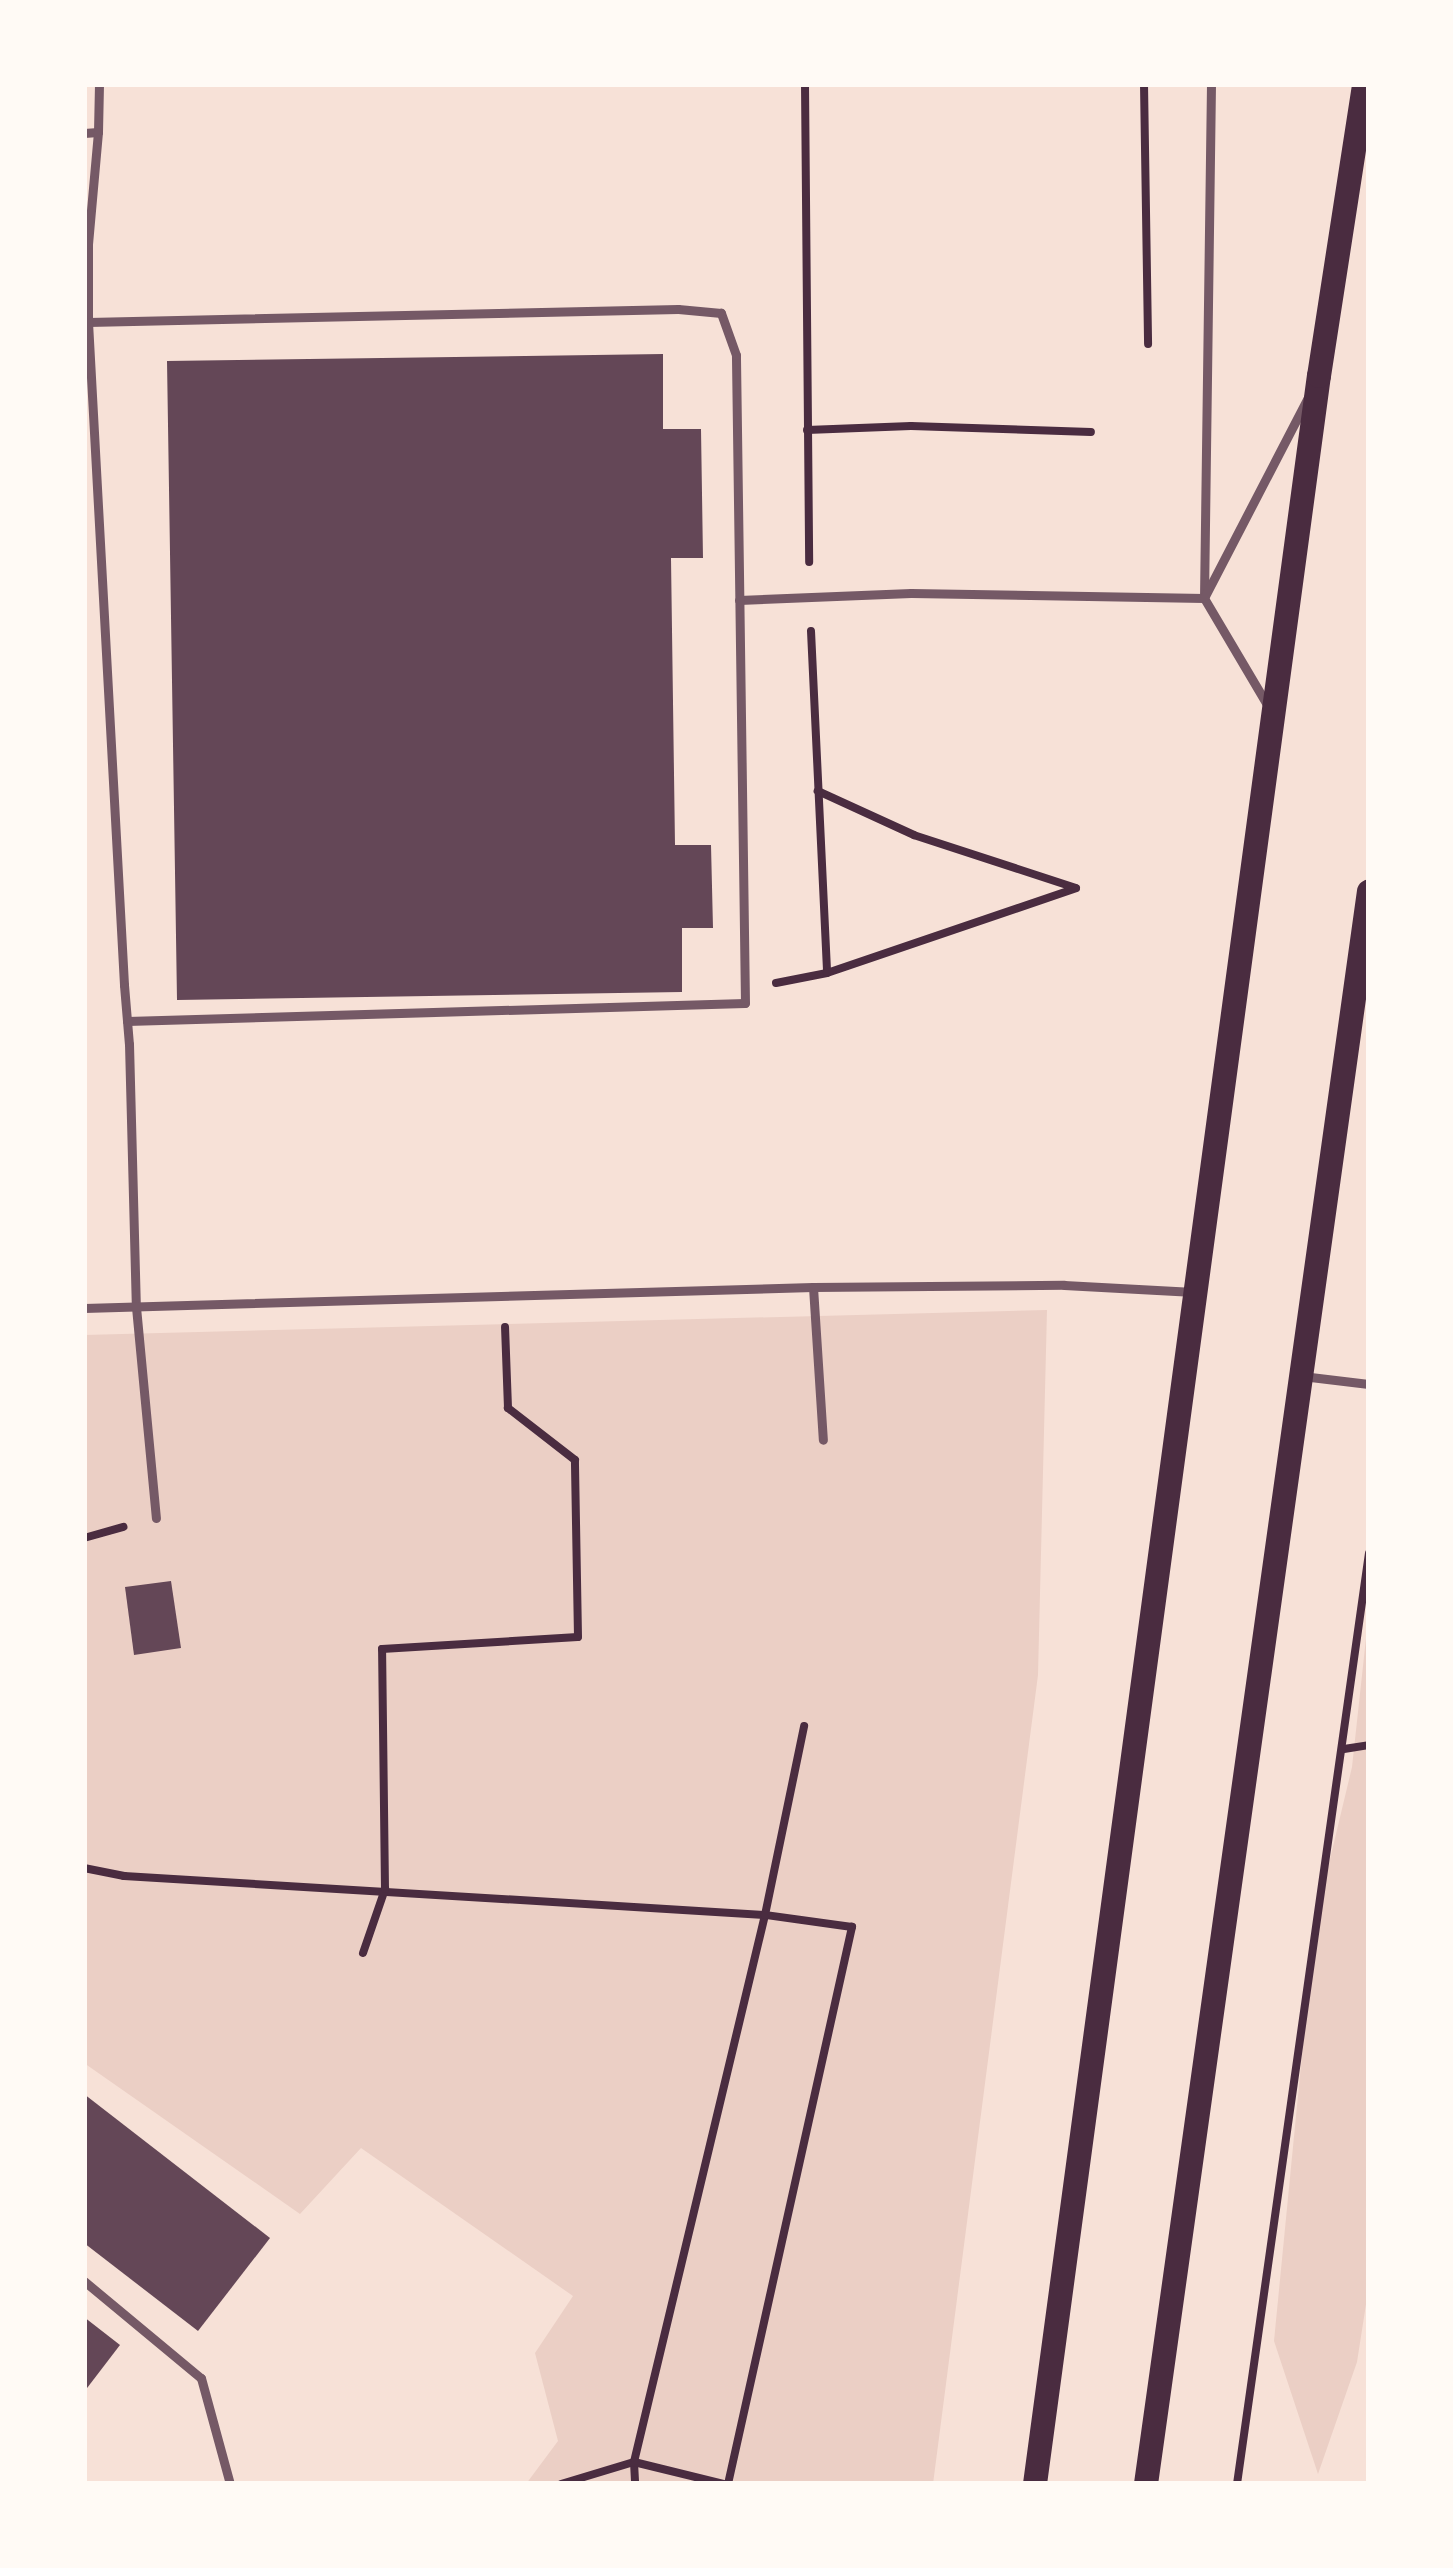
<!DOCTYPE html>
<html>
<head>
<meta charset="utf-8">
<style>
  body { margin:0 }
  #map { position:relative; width:1453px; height:2568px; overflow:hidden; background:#f7e1d7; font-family:"Roboto Serif",serif }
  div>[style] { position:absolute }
  .green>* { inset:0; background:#ebcfc5 }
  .building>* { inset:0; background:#644757 }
  .path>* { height:8px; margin:-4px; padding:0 4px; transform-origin:4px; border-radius:4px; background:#4a2c40 }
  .service>* { height:9px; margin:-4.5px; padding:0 4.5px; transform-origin:4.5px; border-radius:4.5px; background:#755966 }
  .secondary>* { height:24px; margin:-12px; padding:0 12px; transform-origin:12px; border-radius:12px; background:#4a2c40 }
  span { translate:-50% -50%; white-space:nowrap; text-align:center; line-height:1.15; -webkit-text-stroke:12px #fffaf5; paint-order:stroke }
  .frame { position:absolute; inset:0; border:87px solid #fffaf5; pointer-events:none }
</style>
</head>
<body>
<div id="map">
  <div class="green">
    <div style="clip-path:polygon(1047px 1310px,1038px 1675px,933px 2484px,526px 2484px,558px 2441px,535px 2353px,573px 2296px,361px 2148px,300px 2214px,84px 2063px,84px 1335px)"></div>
    <div style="clip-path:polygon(1369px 1611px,1369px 2285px,1357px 2362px,1318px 2474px,1274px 2341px,1315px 1922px,1352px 1767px)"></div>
  </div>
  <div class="building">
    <div style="clip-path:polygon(663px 354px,663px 429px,701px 429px,703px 558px,671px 558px,675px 845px,711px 845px,713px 928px,682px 928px,682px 992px,177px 1000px,167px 361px)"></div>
    <div style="clip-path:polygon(171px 1581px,181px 1648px,134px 1655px,125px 1587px)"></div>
    <div style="clip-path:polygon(84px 2094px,270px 2238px,198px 2331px,84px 2243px)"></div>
    <div style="clip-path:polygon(84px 2317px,120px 2345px,84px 2392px)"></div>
  </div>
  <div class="path">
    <div style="left:805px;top:84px;width:478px;rotate:89.5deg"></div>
    <div style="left:1144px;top:84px;width:260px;rotate:89.1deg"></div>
    <div style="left:807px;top:430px;width:104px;rotate:-2.2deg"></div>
    <div style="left:911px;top:426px;width:180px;rotate:1.9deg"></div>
    <div style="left:811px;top:631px;width:342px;rotate:87.3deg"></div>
    <div style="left:776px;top:983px;width:52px;rotate:-11.1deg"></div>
    <div style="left:827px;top:973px;width:263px;rotate:-18.8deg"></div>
    <div style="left:1076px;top:888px;width:170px;rotate:-161.9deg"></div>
    <div style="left:914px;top:835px;width:106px;rotate:-155.4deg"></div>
    <div style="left:84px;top:1538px;width:41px;rotate:-15.8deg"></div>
    <div style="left:1344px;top:1749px;width:25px;rotate:-9deg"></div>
    <div style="left:84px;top:1868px;width:41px;rotate:11.3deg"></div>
    <div style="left:124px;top:1876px;width:642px;rotate:3.48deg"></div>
    <div style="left:765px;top:1915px;width:562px;rotate:103.47deg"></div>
    <div style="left:634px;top:2462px;width:22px;rotate:87deg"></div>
    <div style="left:363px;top:1953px;width:68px;rotate:-71deg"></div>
    <div style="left:385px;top:1889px;width:240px;rotate:-90.7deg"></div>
    <div style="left:382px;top:1649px;width:196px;rotate:-3.5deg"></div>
    <div style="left:578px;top:1637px;width:177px;rotate:-91deg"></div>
    <div style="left:575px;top:1460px;width:85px;rotate:-142.2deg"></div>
    <div style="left:508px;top:1408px;width:81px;rotate:-92.1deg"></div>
    <div style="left:561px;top:2484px;width:76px;rotate:-16.8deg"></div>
    <div style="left:634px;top:2462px;width:93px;rotate:13.7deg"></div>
    <div style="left:728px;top:2484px;width:571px;rotate:-77.45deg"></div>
    <div style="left:852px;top:1927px;width:88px;rotate:-172.1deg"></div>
    <div style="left:765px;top:1915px;width:193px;rotate:-78.3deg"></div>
    <div style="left:1237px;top:2484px;width:940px;rotate:-81.93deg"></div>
  </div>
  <div class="service">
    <div style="left:1211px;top:84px;width:514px;rotate:90.78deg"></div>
    <div style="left:1204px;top:598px;width:128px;rotate:59.4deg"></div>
    <div style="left:84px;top:133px;width:14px;rotate:-4deg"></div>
    <div style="left:98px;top:132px;width:48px;rotate:-88.8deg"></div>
    <div style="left:88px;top:322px;width:78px;rotate:-90deg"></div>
    <div style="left:88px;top:244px;width:112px;rotate:-84.9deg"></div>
    <div style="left:739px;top:600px;width:172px;rotate:-2.3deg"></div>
    <div style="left:911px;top:593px;width:293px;rotate:1deg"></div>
    <div style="left:1204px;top:598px;width:226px;rotate:-62.6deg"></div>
    <div style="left:127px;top:1021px;width:618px;rotate:-1.67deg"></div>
    <div style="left:745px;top:1003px;width:648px;rotate:-90.8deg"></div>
    <div style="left:736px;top:355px;width:45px;rotate:-109.7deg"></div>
    <div style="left:721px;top:313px;width:43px;rotate:-174.7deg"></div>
    <div style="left:678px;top:309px;width:590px;rotate:178.74deg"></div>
    <div style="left:88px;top:322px;width:664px;rotate:86.89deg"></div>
    <div style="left:124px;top:985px;width:59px;rotate:85.2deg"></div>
    <div style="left:129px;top:1044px;width:263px;rotate:88.5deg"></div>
    <div style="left:136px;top:1307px;width:212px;rotate:84.6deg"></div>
    <div style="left:813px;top:1287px;width:153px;rotate:86.3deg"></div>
    <div style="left:84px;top:1308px;width:729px;rotate:-1.65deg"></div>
    <div style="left:813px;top:1287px;width:251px;rotate:-0.5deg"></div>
    <div style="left:1064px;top:1285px;width:130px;rotate:3.1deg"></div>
    <div style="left:1302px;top:1376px;width:67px;rotate:6.8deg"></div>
    <div style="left:84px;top:2281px;width:152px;rotate:39.7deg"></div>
    <div style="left:201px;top:2378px;width:110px;rotate:74.7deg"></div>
  </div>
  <div class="secondary">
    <div style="left:1035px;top:2484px;width:2127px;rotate:-82.33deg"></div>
    <div style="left:1319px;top:376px;width:295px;rotate:-81.2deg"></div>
    <div style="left:1146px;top:2484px;width:1608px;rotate:-82.03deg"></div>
  </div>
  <div class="frame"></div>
</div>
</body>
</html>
